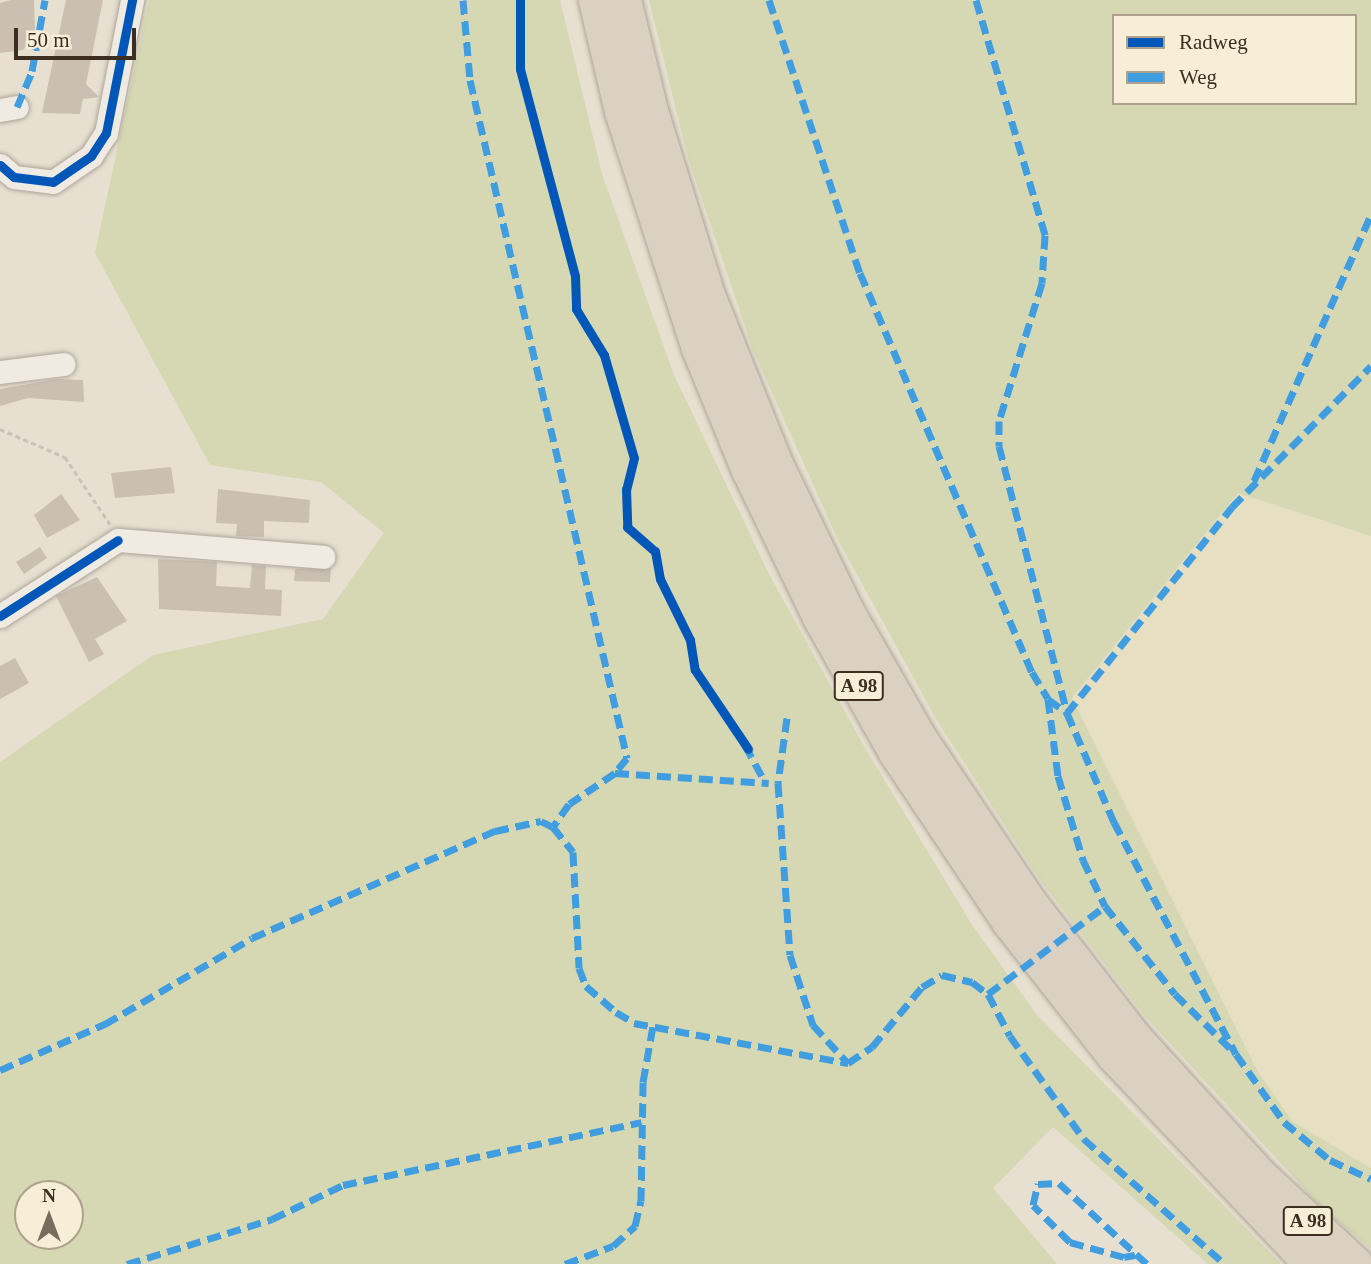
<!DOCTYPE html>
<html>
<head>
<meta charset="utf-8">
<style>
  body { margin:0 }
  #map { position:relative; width:1371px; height:1264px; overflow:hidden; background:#e7e0d1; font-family:"Times New Roman",serif }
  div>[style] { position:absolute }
  .farmland>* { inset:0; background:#e6dfc2 }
  .green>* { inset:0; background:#d6d7b3 }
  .building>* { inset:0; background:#cbbfb2 }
  .path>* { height:2.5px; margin-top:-1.25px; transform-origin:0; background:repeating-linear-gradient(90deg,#c8c2b9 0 5px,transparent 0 8.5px) }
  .roads { filter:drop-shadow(0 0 2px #ada599) drop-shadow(0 0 2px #ada599) }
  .minor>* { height:23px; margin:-11.5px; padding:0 11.5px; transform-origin:11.5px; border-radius:11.5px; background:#efebe3 }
  .highway>* { height:35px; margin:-17.5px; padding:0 17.5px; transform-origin:17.5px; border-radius:17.5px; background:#dad1c2 }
  .quiet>* { height:7px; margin-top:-3.5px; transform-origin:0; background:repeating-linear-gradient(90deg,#3f9de0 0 14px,transparent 0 21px) }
  .cycleway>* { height:9px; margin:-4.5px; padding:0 4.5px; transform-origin:4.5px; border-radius:4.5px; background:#0057b8 }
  span { translate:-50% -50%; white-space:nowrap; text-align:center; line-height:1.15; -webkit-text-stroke:7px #f7eed8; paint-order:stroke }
  .shield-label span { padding:2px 5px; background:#f7eed8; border:2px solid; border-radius:5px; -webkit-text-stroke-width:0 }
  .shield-label { font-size:19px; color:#3d2e20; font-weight:700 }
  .legend { position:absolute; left:1112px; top:14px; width:245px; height:91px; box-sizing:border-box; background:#f7eed8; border:2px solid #ada18e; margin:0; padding:9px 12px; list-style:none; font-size:21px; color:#3d2e20 }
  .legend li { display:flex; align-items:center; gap:14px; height:35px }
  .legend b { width:35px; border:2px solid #ada18e }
  .north { position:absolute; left:14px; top:1180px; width:70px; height:70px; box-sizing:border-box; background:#f7eed8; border:2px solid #ada18e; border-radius:50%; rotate:0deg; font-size:19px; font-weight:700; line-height:28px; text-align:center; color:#3d2e20 }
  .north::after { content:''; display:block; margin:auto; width:24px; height:32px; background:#786c5e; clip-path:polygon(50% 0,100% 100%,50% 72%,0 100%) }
  .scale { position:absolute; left:14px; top:28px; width:122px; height:32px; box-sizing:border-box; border:4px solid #3d2e20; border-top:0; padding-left:9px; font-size:21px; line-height:24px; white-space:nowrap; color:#3d2e20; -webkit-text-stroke:5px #f7eed8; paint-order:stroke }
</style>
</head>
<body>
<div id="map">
  <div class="farmland">
    <div style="clip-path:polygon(1238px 493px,1371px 536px,1371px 1168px,1293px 1122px,1258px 1072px,1072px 698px)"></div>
  </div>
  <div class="green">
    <div style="clip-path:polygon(evenodd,149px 0,560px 0,602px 174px,674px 375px,769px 574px,865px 748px,974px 928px,1038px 1016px,1281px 1264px,1208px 1264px,1053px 1127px,993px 1188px,1057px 1264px,0 1264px,0 762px,153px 655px,323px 619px,384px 533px,321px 482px,210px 465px,95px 253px,149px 0,28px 1194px,70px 1194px,70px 1236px,28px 1236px,28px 1194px)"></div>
    <div style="clip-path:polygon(evenodd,649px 0,1371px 0,1371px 536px,1238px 493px,1072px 698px,1258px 1072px,1293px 1122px,1371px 1168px,1371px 1249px,1323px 1209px,1144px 1015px,1040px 880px,936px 719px,837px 538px,753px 350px,688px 158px,649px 0,1114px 16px,1355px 16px,1355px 103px,1114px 103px,1114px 16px)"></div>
  </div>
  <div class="building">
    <div style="clip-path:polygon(11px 0,34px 0,35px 33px,23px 50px,0 53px,0 3px)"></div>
    <div style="clip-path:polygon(66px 0,103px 0,86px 84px,99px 97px,83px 99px,80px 114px,42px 113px)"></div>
    <div style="clip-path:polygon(57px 379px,83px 380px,84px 402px,28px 398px,0 406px,0 389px)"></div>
    <div style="clip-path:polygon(171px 467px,175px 493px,115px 498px,111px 473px)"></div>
    <div style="clip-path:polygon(218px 489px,310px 500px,309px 523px,264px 521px,264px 537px,236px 536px,237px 524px,216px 523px)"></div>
    <div style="clip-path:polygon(61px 494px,80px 520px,47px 538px,34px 515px)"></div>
    <div style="clip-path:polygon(40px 547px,47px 558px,24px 574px,16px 562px)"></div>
    <div style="clip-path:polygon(158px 559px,217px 562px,216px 586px,250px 588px,252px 565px,266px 566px,265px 589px,282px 590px,281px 616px,159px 609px)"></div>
    <div style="clip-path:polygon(331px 568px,330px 582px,294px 581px,295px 569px)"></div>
    <div style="clip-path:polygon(97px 577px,127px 621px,95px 639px,104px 654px,89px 662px,56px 596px)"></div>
    <div style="clip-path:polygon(15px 658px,29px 683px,0 699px,0 666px)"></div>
  </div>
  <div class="path">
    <div style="left:0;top:429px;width:71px;rotate:23.3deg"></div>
    <div style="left:65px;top:457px;width:81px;rotate:56.1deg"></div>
  </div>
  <div class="roads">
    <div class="minor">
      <div style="left:0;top:110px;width:17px;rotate:-10deg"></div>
      <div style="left:0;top:165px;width:18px;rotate:41deg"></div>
      <div style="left:14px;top:177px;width:39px;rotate:7deg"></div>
      <div style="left:53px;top:182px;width:46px;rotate:-34.4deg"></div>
      <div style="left:91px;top:156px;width:27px;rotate:-57deg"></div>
      <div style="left:106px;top:133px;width:136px;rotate:-78.9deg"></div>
      <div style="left:0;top:372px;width:64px;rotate:-7.1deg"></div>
      <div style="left:0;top:616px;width:140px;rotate:-32.8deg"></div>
      <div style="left:118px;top:540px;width:206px;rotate:4.7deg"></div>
    </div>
    <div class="highway">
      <div style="left:596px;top:0;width:114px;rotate:76.8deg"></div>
      <div style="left:622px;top:111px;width:249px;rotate:72deg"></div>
      <div style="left:699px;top:348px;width:132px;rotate:67.7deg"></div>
      <div style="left:749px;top:470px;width:163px;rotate:64.2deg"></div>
      <div style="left:820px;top:617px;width:155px;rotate:60.6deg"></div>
      <div style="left:896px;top:752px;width:203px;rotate:56.2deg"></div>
      <div style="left:1009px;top:921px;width:172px;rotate:51.9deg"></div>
      <div style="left:1115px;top:1056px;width:286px;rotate:46.6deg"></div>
      <div style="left:623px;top:0;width:114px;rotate:76.3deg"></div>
      <div style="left:650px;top:111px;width:193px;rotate:72.8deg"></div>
      <div style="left:707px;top:295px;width:182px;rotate:68.1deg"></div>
      <div style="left:775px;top:464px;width:165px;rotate:64.2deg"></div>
      <div style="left:847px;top:613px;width:143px;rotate:60.2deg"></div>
      <div style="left:918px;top:737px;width:201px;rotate:56.2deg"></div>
      <div style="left:1030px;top:904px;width:168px;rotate:52.2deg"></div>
      <div style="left:1133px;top:1037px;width:190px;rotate:47.6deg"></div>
      <div style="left:1261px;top:1177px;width:128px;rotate:42.8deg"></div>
    </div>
  </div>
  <div class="quiet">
    <div style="left:463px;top:0;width:80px;rotate:85deg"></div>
    <div style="left:470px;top:80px;width:696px;rotate:76.96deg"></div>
    <div style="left:627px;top:758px;width:19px;rotate:129deg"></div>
    <div style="left:615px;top:773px;width:55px;rotate:146deg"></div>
    <div style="left:569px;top:804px;width:28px;rotate:125deg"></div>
    <div style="left:769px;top:0;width:288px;rotate:71.6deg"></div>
    <div style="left:860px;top:273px;width:434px;rotate:66.7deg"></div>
    <div style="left:1032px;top:672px;width:31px;rotate:59deg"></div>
    <div style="left:1048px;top:699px;width:24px;rotate:36deg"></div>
    <div style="left:976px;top:0;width:245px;rotate:73.6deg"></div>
    <div style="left:1045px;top:235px;width:48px;rotate:93.6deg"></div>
    <div style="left:1042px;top:283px;width:145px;rotate:107.3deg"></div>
    <div style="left:999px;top:421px;width:25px;rotate:90deg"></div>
    <div style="left:999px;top:446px;width:276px;rotate:75.7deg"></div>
    <div style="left:1067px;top:713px;width:119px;rotate:66.7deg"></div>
    <div style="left:1114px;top:822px;width:262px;rotate:62.3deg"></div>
    <div style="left:1236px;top:1054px;width:83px;rotate:54.8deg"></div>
    <div style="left:1284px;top:1122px;width:60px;rotate:39.6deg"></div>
    <div style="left:1330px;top:1160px;width:45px;rotate:24.9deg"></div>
    <div style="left:17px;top:107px;width:39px;rotate:-67deg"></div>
    <div style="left:32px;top:71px;width:72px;rotate:-79.6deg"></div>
    <div style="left:1254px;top:481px;width:291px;rotate:-66.3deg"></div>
    <div style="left:1048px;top:699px;width:78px;rotate:82.6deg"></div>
    <div style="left:1058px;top:776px;width:88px;rotate:73.4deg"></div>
    <div style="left:1083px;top:860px;width:51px;rotate:64.4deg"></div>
    <div style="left:1105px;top:906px;width:112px;rotate:51.5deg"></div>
    <div style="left:1175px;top:994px;width:83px;rotate:44.5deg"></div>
    <div style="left:1067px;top:713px;width:264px;rotate:-51.3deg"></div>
    <div style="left:1232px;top:507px;width:198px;rotate:-45.4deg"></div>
    <div style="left:787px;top:718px;width:66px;rotate:97.9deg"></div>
    <div style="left:778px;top:783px;width:172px;rotate:86deg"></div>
    <div style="left:790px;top:955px;width:74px;rotate:71.8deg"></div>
    <div style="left:813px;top:1025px;width:52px;rotate:47.4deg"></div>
    <div style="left:745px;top:745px;width:42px;rotate:61.6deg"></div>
    <div style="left:615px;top:773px;width:154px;rotate:3.7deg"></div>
    <div style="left:988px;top:994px;width:146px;rotate:-36.9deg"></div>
    <div style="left:0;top:1070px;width:115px;rotate:-23.7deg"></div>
    <div style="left:105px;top:1024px;width:170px;rotate:-30.3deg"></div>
    <div style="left:252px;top:938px;width:266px;rotate:-23.8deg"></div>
    <div style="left:495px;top:831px;width:47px;rotate:-12.3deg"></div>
    <div style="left:541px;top:821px;width:13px;rotate:27deg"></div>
    <div style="left:553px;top:827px;width:32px;rotate:51deg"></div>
    <div style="left:573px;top:852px;width:116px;rotate:87deg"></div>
    <div style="left:579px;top:968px;width:19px;rotate:69deg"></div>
    <div style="left:586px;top:986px;width:40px;rotate:41deg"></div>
    <div style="left:616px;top:1012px;width:21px;rotate:31deg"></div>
    <div style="left:634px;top:1023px;width:218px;rotate:10.6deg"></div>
    <div style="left:848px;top:1063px;width:29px;rotate:-34deg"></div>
    <div style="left:872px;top:1047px;width:78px;rotate:-50.2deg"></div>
    <div style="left:922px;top:987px;width:23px;rotate:-31deg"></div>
    <div style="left:942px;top:975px;width:31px;rotate:13deg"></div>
    <div style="left:972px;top:982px;width:20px;rotate:37deg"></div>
    <div style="left:988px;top:994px;width:47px;rotate:62.4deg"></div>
    <div style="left:1010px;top:1036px;width:127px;rotate:54.3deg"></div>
    <div style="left:1084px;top:1139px;width:188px;rotate:41.6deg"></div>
    <div style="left:1135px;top:1255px;width:11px;rotate:170deg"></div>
    <div style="left:1124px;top:1257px;width:56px;rotate:-164.5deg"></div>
    <div style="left:1070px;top:1242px;width:52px;rotate:-135deg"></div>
    <div style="left:1033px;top:1205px;width:22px;rotate:-77deg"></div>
    <div style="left:1038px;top:1184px;width:21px;rotate:-3deg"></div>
    <div style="left:1059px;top:1183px;width:120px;rotate:42.6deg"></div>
    <div style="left:127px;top:1264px;width:152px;rotate:-17.2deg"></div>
    <div style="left:272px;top:1219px;width:79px;rotate:-25.6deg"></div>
    <div style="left:343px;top:1185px;width:305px;rotate:-11.9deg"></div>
    <div style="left:565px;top:1264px;width:51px;rotate:-20.6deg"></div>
    <div style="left:613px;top:1246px;width:30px;rotate:-42deg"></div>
    <div style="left:635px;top:1226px;width:26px;rotate:-77deg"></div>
    <div style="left:641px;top:1201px;width:119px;rotate:-89deg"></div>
    <div style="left:643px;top:1082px;width:57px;rotate:-79.9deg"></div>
  </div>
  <div class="cycleway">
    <div style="left:520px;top:0;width:69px;rotate:90deg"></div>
    <div style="left:520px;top:69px;width:214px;rotate:75.1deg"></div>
    <div style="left:575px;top:276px;width:33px;rotate:88deg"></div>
    <div style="left:576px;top:309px;width:54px;rotate:58.7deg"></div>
    <div style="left:604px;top:355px;width:107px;rotate:73.8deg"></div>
    <div style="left:634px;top:458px;width:32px;rotate:104deg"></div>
    <div style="left:626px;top:489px;width:38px;rotate:88deg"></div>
    <div style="left:627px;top:527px;width:37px;rotate:41deg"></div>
    <div style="left:655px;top:551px;width:28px;rotate:80deg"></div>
    <div style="left:660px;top:579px;width:68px;rotate:63.8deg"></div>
    <div style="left:690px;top:640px;width:30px;rotate:81deg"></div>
    <div style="left:695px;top:670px;width:95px;rotate:56.1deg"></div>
    <div style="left:0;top:165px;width:18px;rotate:41deg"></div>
    <div style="left:14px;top:177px;width:39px;rotate:7deg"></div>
    <div style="left:53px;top:182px;width:46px;rotate:-34.4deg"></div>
    <div style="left:91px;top:156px;width:27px;rotate:-57deg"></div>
    <div style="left:106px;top:133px;width:136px;rotate:-78.9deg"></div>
    <div style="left:0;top:616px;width:140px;rotate:-32.8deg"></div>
  </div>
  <div class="shield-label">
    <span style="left:859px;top:686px">A 98</span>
    <span style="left:1308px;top:1221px">A 98</span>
  </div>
  <ul class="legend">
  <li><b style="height:9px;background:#0057b8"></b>Radweg</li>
  <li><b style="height:9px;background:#3f9de0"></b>Weg</li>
  </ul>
  <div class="north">N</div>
  <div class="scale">50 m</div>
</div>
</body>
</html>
